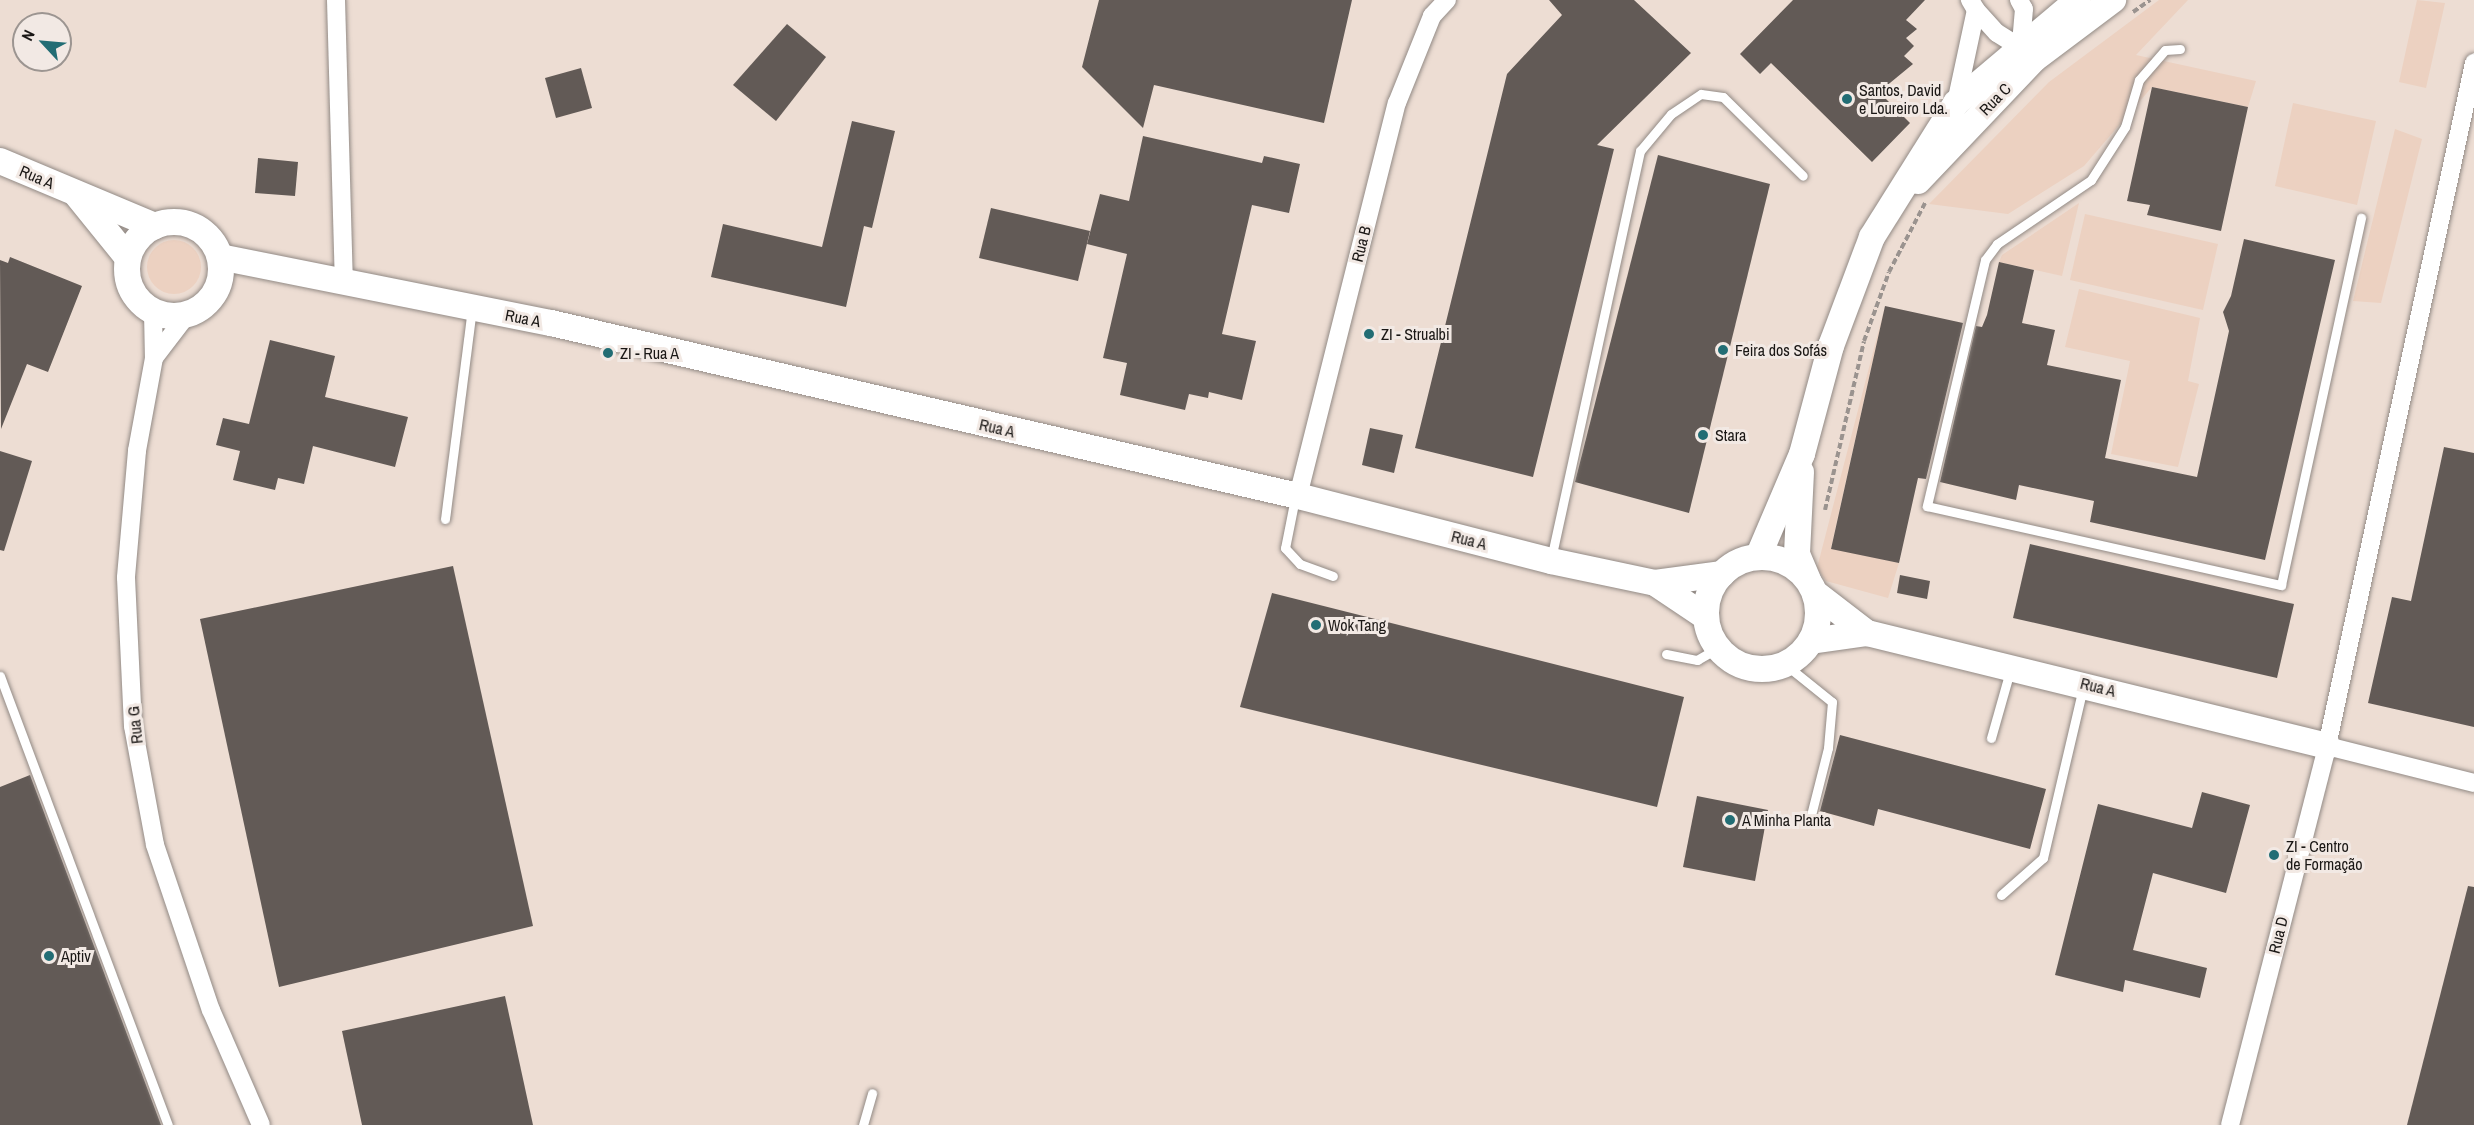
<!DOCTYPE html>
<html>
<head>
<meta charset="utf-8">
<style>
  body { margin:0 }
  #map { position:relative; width:2474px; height:1125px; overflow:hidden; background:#f2e9e4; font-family:"Archivo Narrow",sans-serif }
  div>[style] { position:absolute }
  .built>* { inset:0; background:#edddd3 }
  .green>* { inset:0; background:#ecd1c1 }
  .round { border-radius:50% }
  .building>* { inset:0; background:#625a56 }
  .path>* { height:4px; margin-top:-2px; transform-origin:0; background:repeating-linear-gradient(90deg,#9a938f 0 6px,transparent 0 9px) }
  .roads { filter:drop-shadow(0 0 2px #928a85) drop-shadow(0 0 2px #928a85) }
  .lane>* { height:9px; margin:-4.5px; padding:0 4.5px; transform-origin:4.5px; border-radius:4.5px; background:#fff }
  .street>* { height:18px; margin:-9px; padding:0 9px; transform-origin:9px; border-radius:9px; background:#fff }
  .secondary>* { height:26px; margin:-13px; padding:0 13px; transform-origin:13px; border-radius:13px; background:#fff }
  .secondary>.ring { margin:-13px; padding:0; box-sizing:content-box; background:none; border:26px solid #fff; border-radius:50% }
  .dots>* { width:16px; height:16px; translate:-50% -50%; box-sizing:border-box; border:3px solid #f2e9e4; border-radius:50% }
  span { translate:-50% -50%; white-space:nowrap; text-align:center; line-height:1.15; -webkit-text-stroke:6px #f2e9e4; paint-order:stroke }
  .poi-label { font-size:16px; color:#1a1715 }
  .left { translate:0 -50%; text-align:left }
  .street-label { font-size:16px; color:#1a1715 }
  .north { position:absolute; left:12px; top:12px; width:60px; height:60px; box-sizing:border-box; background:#f2e9e4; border:2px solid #9c9591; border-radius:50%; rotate:296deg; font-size:16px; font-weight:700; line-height:24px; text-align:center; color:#1a1715 }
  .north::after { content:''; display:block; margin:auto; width:21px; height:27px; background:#226d74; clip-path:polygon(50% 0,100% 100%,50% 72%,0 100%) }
</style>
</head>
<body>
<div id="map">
  <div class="built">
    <div style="clip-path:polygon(evenodd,0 0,2474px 0,2474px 1125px,0 1125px,0 0,24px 24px,60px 24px,60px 60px,24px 60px,24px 24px)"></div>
  </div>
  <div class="green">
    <div style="clip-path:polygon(2159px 0,2188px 0,2136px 55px,2256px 81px,2248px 107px,2152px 87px,2084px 166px,2008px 214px,1929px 204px,2049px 82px)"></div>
    <div style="clip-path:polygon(2417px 0,2445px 3px,2426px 88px,2399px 82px)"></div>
    <div style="clip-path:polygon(2293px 103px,2376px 121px,2357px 205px,2275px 186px)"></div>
    <div style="clip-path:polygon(2395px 129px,2422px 139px,2381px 303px,2353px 301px)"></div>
    <div style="clip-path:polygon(2079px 203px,2062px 276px,1999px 262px,2002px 255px)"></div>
    <div style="clip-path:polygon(2085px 214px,2218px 244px,2203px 310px,2070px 280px)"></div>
    <div class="round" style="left:147px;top:240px;width:54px;height:54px"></div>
    <div style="clip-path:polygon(2079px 289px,2200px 318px,2188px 381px,2199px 384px,2178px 467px,2111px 454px,2130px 361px,2065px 347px)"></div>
    <div style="clip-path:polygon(1885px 306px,1831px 548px,1899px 563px,1888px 598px,1826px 581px,1817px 568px)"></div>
  </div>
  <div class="building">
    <div style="clip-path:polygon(1099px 0,1352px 0,1324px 123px,1154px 85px,1143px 128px,1082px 67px)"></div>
    <div style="clip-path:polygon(1549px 0,1634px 0,1691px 53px,1597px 145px,1614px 149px,1533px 477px,1415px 448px,1507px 74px,1562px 15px)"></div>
    <div style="clip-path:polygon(1793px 0,1925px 0,1906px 20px,1917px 29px,1906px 38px,1914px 46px,1904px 56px,1913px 64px,1879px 92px,1910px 123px,1872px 162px,1771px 63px,1760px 74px,1740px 54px)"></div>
    <div style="clip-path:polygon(787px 24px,826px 57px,776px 121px,733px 85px)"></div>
    <div style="clip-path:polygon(581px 68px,592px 108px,556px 118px,545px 78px)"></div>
    <div style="clip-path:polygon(2152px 87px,2248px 107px,2221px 231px,2147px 215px,2150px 205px,2127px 201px)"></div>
    <div style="clip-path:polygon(852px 121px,895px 131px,872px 228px,864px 226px,846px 307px,711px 277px,723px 224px,822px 247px)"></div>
    <div style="clip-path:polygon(1143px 136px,1262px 163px,1264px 156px,1300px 164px,1289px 213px,1252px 205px,1222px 334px,1256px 341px,1242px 400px,1209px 392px,1208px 398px,1189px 394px,1185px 410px,1120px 395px,1127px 363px,1103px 358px,1127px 254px,1087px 244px,1100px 194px,1129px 201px)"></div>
    <div style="clip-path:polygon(1658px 155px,1770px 184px,1689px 513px,1575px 482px)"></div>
    <div style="clip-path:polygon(258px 158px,298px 162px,295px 196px,255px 193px)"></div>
    <div style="clip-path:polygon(991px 208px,1090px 231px,1078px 281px,979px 258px)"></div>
    <div style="clip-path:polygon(2244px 239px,2335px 260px,2265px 560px,2090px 522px,2094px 501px,2019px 485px,2016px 500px,1940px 482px,1976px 326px,1982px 327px,1987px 315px,1999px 262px,2034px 270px,2022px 323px,2055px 330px,2047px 365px,2121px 380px,2105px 458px,2197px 477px,2229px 331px,2223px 312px,2231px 296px)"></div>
    <div style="clip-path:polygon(10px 257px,82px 286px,48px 372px,27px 364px,1px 429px,0 260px,8px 263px)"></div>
    <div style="clip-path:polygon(1885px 306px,1963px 323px,1926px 479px,1918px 478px,1899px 563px,1831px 549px)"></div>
    <div style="clip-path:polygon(270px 340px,335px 356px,325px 397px,408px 417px,395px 467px,313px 446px,304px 484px,278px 478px,275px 490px,233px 480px,240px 451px,216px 445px,223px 418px,249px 424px)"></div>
    <div style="clip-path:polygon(1370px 428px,1403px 435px,1394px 473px,1362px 465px)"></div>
    <div style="clip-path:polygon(2444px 447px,2474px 453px,2474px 727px,2368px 703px,2392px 597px,2411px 601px)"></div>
    <div style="clip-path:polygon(0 451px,32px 461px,4px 551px,0 550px)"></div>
    <div style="clip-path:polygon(2030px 544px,2294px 604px,2277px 678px,2013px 618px)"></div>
    <div style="clip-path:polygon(453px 566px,533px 926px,279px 987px,200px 619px)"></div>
    <div style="clip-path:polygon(1900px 575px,1930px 581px,1927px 599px,1897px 593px)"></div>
    <div style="clip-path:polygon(1272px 593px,1684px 697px,1657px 807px,1240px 707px)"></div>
    <div style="clip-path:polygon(1840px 735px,2046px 789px,2030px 849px,1878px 809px,1874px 826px,1820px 811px)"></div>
    <div style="clip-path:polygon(30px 775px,161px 1125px,0 1125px,0 787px)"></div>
    <div style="clip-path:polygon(2202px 792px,2250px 805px,2226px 893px,2153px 873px,2133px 950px,2207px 968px,2200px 998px,2125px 980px,2123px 992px,2055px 975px,2098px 804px,2192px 828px)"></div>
    <div style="clip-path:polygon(1697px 796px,1768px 810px,1755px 881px,1683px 867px)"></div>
    <div style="clip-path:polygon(2468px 886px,2474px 887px,2474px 1125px,2407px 1125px)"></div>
    <div style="clip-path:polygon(505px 996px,533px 1125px,362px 1125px,342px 1031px)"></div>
  </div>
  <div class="path">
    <div style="left:2133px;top:12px;width:21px;rotate:-35deg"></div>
    <div style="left:1825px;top:510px;width:173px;rotate:-77deg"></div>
    <div style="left:1864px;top:341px;width:73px;rotate:-70.1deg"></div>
    <div style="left:1889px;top:272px;width:78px;rotate:-62.4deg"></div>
  </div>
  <div class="roads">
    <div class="lane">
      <div style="left:2180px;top:49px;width:15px;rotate:176deg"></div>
      <div style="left:2165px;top:50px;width:40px;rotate:131deg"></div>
      <div style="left:2139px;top:80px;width:49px;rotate:106.6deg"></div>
      <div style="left:2125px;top:127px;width:63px;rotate:122.7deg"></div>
      <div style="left:2091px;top:180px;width:114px;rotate:145.8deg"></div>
      <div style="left:1997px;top:244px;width:20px;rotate:127deg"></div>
      <div style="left:1985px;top:260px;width:253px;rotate:103.3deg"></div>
      <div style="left:1927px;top:506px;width:363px;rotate:12.6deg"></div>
      <div style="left:2281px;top:585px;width:376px;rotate:-77.7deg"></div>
      <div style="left:1295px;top:498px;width:51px;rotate:101.3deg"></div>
      <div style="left:1285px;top:548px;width:22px;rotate:47deg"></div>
      <div style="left:1300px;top:564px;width:35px;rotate:20deg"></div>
      <div style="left:445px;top:519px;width:212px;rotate:-82.7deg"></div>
      <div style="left:1551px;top:559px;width:418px;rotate:-77.7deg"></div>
      <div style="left:1640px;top:151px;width:48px;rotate:-50deg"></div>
      <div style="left:1671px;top:114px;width:36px;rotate:-34deg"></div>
      <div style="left:1701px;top:94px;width:22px;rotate:8deg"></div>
      <div style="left:1723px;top:97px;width:112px;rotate:44.6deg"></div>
      <div style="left:1666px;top:654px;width:32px;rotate:11deg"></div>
      <div style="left:1697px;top:660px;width:24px;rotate:-30deg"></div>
      <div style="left:1786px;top:665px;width:59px;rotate:38.8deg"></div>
      <div style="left:1832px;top:702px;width:46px;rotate:95deg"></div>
      <div style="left:1828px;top:748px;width:69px;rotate:104.2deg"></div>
      <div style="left:0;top:676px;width:479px;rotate:69.5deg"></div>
      <div style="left:1991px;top:738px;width:70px;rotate:-74.2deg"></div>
      <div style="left:2001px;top:895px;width:56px;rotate:-41.4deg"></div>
      <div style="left:2043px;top:858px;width:176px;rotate:-76.8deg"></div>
      <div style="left:863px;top:1125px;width:33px;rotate:-74deg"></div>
    </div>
    <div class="street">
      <div style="left:336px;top:0;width:280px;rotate:88.4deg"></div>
      <div style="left:2019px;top:0;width:10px;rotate:61deg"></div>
      <div style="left:2024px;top:9px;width:36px;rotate:95deg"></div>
      <div style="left:1976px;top:10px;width:31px;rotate:48deg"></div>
      <div style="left:1997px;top:33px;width:38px;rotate:32deg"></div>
      <div style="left:1956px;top:103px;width:95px;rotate:-77.9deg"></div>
      <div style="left:1976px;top:10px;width:12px;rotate:-121deg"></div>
      <div style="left:153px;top:312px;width:46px;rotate:88.8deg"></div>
      <div style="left:186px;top:316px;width:53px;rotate:127.3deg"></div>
      <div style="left:154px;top:358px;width:95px;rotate:100.4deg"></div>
      <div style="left:137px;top:451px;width:127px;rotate:95deg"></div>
      <div style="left:126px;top:578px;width:148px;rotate:87.3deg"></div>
      <div style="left:133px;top:726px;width:121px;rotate:79.5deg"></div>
      <div style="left:155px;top:845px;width:174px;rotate:71.3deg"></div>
      <div style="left:211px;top:1010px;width:125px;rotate:66.5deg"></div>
      <div style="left:1298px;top:496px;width:405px;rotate:-75.9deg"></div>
      <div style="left:1397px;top:103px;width:94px;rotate:-68.1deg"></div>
      <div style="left:1432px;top:16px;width:22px;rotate:-47deg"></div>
      <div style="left:2327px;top:746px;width:152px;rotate:14.1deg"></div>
      <div style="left:2230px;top:1125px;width:391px;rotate:-75.6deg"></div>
      <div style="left:2327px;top:746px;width:699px;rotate:-77.85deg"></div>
    </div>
    <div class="secondary">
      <div style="left:0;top:161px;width:168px;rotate:22.8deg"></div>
      <div style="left:1918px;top:181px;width:168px;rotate:-46.4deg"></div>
      <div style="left:2034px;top:59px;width:99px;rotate:-36.8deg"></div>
      <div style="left:77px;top:195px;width:81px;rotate:51deg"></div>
      <div class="ring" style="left:127px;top:222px;width:68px;height:68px"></div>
      <div style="left:220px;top:257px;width:338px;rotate:11.3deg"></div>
      <div style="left:551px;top:323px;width:767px;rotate:13.04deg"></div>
      <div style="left:1298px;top:496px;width:261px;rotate:14.4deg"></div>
      <div style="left:1551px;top:561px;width:106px;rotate:11.9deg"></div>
      <div style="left:1655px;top:583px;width:68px;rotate:-7.7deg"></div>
      <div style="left:1801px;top:472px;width:82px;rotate:92.8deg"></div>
      <div style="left:1797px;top:554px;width:28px;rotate:67deg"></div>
      <div style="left:1758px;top:557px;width:112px;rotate:-66.9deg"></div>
      <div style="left:1802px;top:454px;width:112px;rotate:-75deg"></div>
      <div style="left:1831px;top:346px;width:116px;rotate:-69.4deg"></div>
      <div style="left:1872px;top:237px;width:158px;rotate:-57.9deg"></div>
      <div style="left:1956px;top:103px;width:160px;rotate:-40.2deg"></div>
      <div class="ring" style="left:1706px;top:557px;width:86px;height:86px"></div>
      <div style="left:1655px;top:583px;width:61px;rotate:33.7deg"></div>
      <div style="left:1815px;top:593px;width:66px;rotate:37.6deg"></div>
      <div style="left:1811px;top:641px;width:57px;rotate:-8.1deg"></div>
      <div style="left:1867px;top:633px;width:474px;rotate:13.8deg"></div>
    </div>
  </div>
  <div class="dots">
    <div style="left:1847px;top:99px;background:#226d74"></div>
    <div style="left:1369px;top:334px;background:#226d74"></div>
    <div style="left:1723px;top:350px;background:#226d74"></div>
    <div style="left:608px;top:353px;background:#226d74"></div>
    <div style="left:1703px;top:435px;background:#226d74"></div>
    <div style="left:1316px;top:625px;background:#226d74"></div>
    <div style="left:1730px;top:820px;background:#226d74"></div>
    <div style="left:2274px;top:855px;background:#226d74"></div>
    <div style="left:49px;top:956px;background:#226d74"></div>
  </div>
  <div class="poi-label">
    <span class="left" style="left:1859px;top:99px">Santos, David<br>e Loureiro Lda.</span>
    <span class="left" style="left:1381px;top:334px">ZI - Strualbi</span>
    <span class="left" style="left:1735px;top:350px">Feira dos Sofás</span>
    <span class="left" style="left:620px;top:353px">ZI - Rua A</span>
    <span class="left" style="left:1715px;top:435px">Stara</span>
    <span class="left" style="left:1328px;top:625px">Wok Tang</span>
    <span class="left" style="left:1742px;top:820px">A Minha Planta</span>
    <span class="left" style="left:2286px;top:855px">ZI - Centro<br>de Formação</span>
    <span class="left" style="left:61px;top:956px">Aptiv</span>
  </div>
  <div class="street-label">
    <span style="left:1995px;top:99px;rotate:-46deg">Rua C</span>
    <span style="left:37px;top:177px;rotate:23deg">Rua A</span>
    <span style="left:1361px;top:244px;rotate:-76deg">Rua B</span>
    <span style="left:523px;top:318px;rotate:11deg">Rua A</span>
    <span style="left:997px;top:428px;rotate:13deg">Rua A</span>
    <span style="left:1469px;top:540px;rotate:14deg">Rua A</span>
    <span style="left:2098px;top:687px;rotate:14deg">Rua A</span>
    <span style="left:135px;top:725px;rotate:-96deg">Rua G</span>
    <span style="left:2278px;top:935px;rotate:-76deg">Rua D</span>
  </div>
  <div class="north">N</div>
</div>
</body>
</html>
